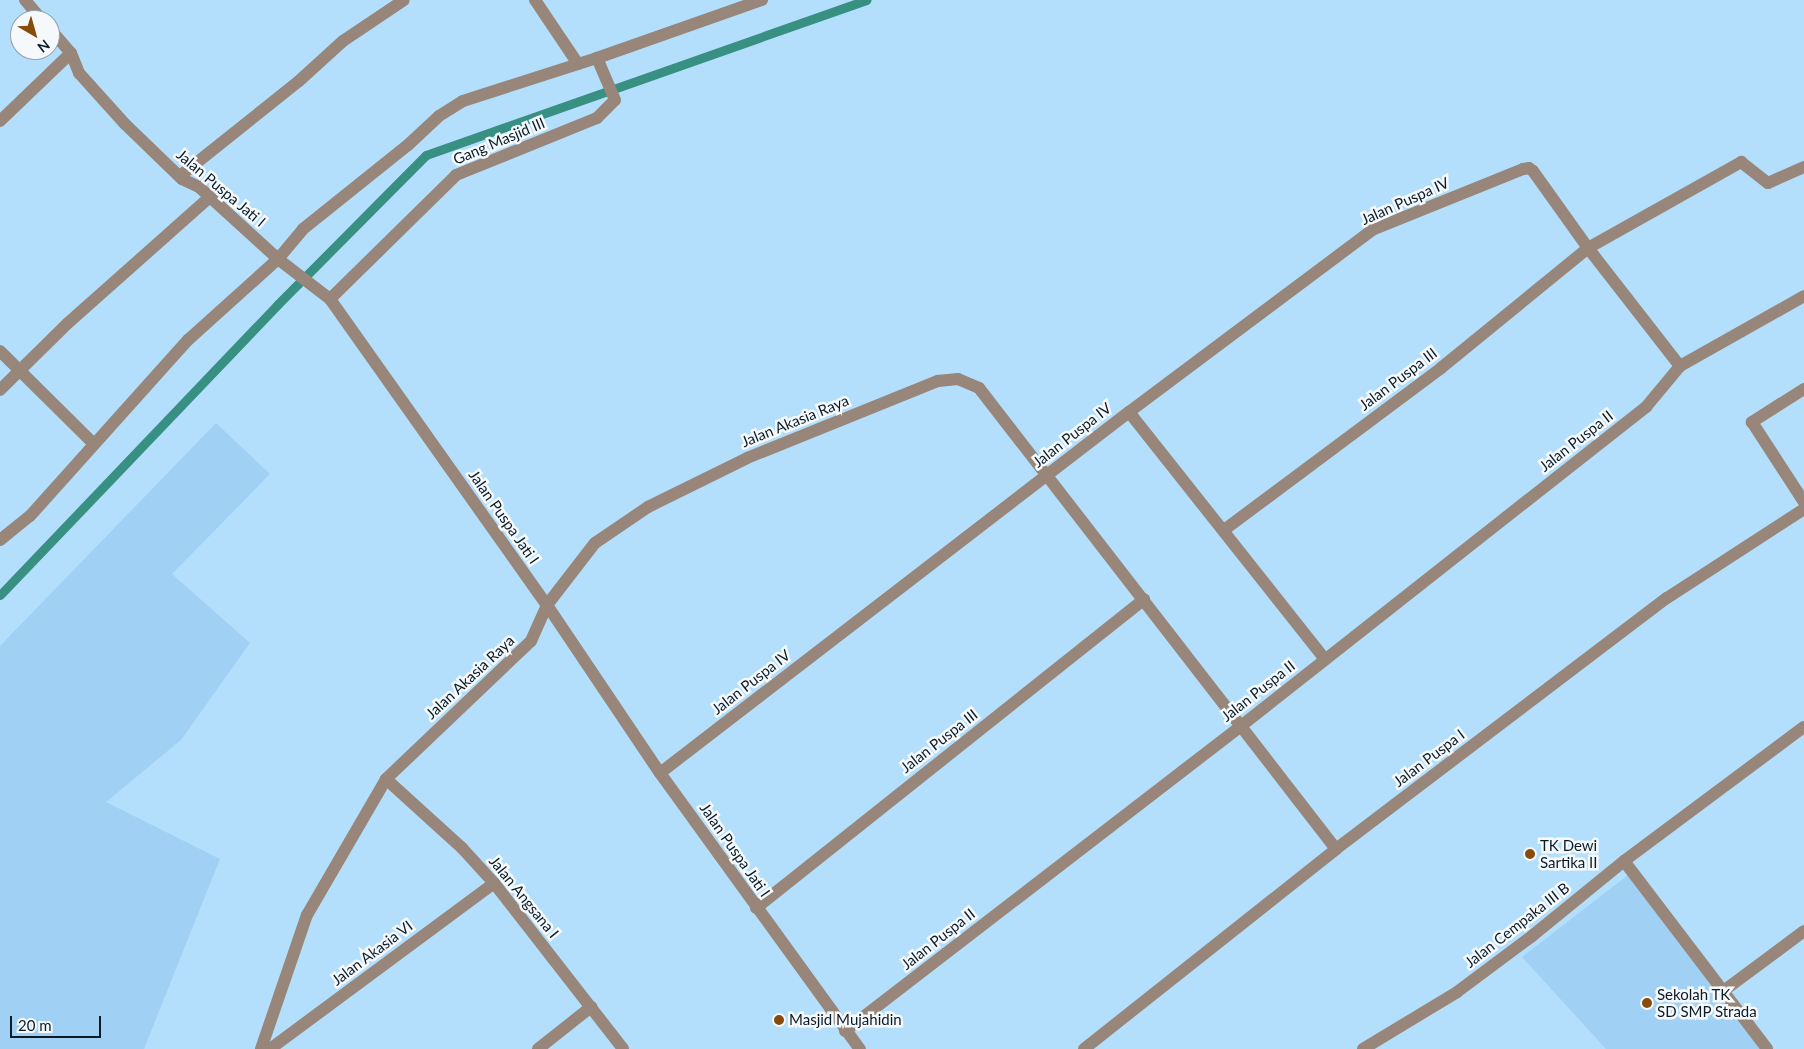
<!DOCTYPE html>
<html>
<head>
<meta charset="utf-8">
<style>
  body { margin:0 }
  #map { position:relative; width:1804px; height:1049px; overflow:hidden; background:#b3defc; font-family:Lato,sans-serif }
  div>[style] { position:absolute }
  .built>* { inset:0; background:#a0d1f4 }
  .stream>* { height:9px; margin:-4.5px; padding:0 4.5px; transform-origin:4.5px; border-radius:4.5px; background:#379081 }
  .minor>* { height:12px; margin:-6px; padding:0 6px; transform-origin:6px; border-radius:6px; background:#978679 }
  .dots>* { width:14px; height:14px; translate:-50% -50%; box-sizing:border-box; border:2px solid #f5f9fc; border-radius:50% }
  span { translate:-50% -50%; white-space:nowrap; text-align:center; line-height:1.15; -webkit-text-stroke:5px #f5f9fc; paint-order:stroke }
  .street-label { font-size:15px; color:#0b1c27 }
  .poi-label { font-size:15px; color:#0b1c27 }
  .left { translate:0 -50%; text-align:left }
  .north { position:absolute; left:10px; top:10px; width:50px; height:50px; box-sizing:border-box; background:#f5f9fc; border:1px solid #97a1a7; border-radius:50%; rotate:142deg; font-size:14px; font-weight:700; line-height:20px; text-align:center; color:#0b1c27 }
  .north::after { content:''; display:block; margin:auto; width:18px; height:22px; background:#884c0a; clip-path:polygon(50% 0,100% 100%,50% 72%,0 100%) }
  .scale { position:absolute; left:10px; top:1016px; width:91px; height:22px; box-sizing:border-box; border:2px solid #0b1c27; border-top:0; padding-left:6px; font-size:15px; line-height:18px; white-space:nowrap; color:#0b1c27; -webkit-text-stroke:4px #f5f9fc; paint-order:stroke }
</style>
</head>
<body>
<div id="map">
  <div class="built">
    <div style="clip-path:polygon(216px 423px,270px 474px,172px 574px,250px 643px,181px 740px,106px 802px,220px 859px,144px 1049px,0 1049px,0 646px)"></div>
    <div style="clip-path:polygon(1632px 872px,1764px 1049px,1606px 1049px,1522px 957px)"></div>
  </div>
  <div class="stream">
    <div style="left:0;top:595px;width:401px;rotate:-46.3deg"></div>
    <div style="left:277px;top:305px;width:211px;rotate:-45.2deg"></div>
    <div style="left:426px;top:155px;width:467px;rotate:-19.4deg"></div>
  </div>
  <div class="minor">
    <div style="left:25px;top:0;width:26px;rotate:50deg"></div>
    <div style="left:535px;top:0;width:77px;rotate:56.1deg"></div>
    <div style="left:50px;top:29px;width:32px;rotate:49deg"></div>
    <div style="left:71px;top:53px;width:22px;rotate:68deg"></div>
    <div style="left:79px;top:73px;width:69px;rotate:48deg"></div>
    <div style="left:125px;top:124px;width:79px;rotate:44deg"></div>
    <div style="left:182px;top:179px;width:19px;rotate:25deg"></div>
    <div style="left:199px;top:187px;width:107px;rotate:42.3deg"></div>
    <div style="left:278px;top:259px;width:66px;rotate:37.6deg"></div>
    <div style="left:330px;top:299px;width:375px;rotate:54.7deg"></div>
    <div style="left:547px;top:605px;width:202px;rotate:56.1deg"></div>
    <div style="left:660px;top:773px;width:341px;rotate:54.1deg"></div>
    <div style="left:0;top:121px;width:98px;rotate:-43.8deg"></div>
    <div style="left:180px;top:176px;width:152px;rotate:-38.6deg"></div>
    <div style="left:299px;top:81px;width:59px;rotate:-42.3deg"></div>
    <div style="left:343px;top:41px;width:73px;rotate:-33.9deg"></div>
    <div style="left:330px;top:299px;width:177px;rotate:-44.5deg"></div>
    <div style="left:456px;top:175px;width:152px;rotate:-22deg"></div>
    <div style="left:597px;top:118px;width:25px;rotate:-45deg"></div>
    <div style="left:615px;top:100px;width:46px;rotate:-113.2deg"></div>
    <div style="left:0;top:351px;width:131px;rotate:44.7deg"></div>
    <div style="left:1804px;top:389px;width:62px;rotate:147.6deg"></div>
    <div style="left:1752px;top:422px;width:95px;rotate:57deg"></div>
    <div style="left:0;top:390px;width:95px;rotate:-44.6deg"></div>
    <div style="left:68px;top:323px;width:190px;rotate:-41.6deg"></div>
    <div style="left:1129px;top:412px;width:315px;rotate:51.6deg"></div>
    <div style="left:1224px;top:530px;width:271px;rotate:-36.7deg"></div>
    <div style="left:1441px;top:368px;width:190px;rotate:-39.2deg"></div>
    <div style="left:1588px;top:248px;width:176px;rotate:-29.3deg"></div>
    <div style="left:1741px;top:162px;width:34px;rotate:38deg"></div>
    <div style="left:1768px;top:183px;width:39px;rotate:-24deg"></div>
    <div style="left:0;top:540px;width:38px;rotate:-39deg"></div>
    <div style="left:30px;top:516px;width:237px;rotate:-48.1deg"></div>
    <div style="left:188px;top:340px;width:121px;rotate:-42deg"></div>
    <div style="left:278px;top:259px;width:39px;rotate:-50deg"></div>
    <div style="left:303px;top:229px;width:134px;rotate:-38.7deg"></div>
    <div style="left:408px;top:145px;width:42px;rotate:-43.1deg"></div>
    <div style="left:439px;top:116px;width:28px;rotate:-32deg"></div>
    <div style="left:463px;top:101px;width:141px;rotate:-17.8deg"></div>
    <div style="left:597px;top:58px;width:175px;rotate:-19.4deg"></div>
    <div style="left:660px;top:773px;width:592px;rotate:-37.59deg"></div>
    <div style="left:1129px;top:412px;width:304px;rotate:-36.8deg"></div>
    <div style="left:1372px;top:230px;width:163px;rotate:-22deg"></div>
    <div style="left:1523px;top:169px;width:6px;rotate:-9deg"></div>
    <div style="left:1529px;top:168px;width:5px;rotate:37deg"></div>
    <div style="left:1533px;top:171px;width:95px;rotate:54.5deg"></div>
    <div style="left:1588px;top:248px;width:150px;rotate:52.1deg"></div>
    <div style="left:386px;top:779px;width:103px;rotate:42.2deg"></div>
    <div style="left:462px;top:848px;width:47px;rotate:47.6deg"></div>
    <div style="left:494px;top:883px;width:210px;rotate:52.1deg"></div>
    <div style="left:1624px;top:861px;width:236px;rotate:52.7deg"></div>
    <div style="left:756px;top:908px;width:496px;rotate:-38.5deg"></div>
    <div style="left:1722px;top:992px;width:102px;rotate:-36.6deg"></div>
    <div style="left:845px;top:1031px;width:500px;rotate:-37.6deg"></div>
    <div style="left:1241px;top:726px;width:516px;rotate:-38.23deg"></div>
    <div style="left:1646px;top:407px;width:53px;rotate:-50.3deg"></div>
    <div style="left:1680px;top:366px;width:142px;rotate:-29.4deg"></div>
    <div style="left:261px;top:1049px;width:142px;rotate:-71.1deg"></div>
    <div style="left:307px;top:915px;width:157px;rotate:-59.8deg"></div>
    <div style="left:386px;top:779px;width:200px;rotate:-43.6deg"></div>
    <div style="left:531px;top:641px;width:39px;rotate:-66deg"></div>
    <div style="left:547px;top:605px;width:78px;rotate:-52.3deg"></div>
    <div style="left:595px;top:543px;width:64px;rotate:-34.2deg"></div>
    <div style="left:648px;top:507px;width:110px;rotate:-26.3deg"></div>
    <div style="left:747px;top:458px;width:206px;rotate:-22deg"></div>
    <div style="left:938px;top:381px;width:20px;rotate:-6deg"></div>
    <div style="left:958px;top:379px;width:23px;rotate:23deg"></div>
    <div style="left:979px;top:388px;width:583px;rotate:52.25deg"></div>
    <div style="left:270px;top:1049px;width:279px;rotate:-36.5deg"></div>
    <div style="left:538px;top:1049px;width:68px;rotate:-38.4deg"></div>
    <div style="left:1084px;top:1049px;width:322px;rotate:-38.4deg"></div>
    <div style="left:1336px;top:849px;width:415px;rotate:-37.2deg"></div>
    <div style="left:1667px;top:598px;width:163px;rotate:-33deg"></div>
    <div style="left:1363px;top:1049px;width:110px;rotate:-31.2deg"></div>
    <div style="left:1457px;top:992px;width:94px;rotate:-36.7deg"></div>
    <div style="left:1532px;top:936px;width:119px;rotate:-39.2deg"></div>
    <div style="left:1624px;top:861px;width:224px;rotate:-36.7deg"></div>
  </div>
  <div class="dots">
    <div style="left:1530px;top:854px;background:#884c0a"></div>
    <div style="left:1647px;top:1003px;background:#884c0a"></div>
    <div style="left:779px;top:1020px;background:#884c0a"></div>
  </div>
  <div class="street-label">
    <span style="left:499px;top:141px;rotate:-23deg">Gang Masjid III</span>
    <span style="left:221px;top:188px;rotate:40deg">Jalan Puspa Jati I</span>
    <span style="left:1405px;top:201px;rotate:-24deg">Jalan Puspa IV</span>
    <span style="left:1398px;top:379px;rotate:-37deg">Jalan Puspa III</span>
    <span style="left:795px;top:421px;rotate:-22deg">Jalan Akasia Raya</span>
    <span style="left:1072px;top:435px;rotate:-38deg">Jalan Puspa IV</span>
    <span style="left:1576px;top:441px;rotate:-38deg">Jalan Puspa II</span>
    <span style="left:504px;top:517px;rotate:55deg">Jalan Puspa Jati I</span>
    <span style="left:470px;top:677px;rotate:-43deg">Jalan Akasia Raya</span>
    <span style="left:751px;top:682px;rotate:-38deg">Jalan Puspa IV</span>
    <span style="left:1258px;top:691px;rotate:-38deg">Jalan Puspa II</span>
    <span style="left:939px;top:741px;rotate:-38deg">Jalan Puspa III</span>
    <span style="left:1429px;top:758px;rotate:-37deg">Jalan Puspa I</span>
    <span style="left:735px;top:850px;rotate:55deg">Jalan Puspa Jati I</span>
    <span style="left:524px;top:897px;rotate:51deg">Jalan Angsana I</span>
    <span style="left:1517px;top:925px;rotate:-38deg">Jalan Cempaka III B</span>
    <span style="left:938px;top:939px;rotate:-38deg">Jalan Puspa II</span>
    <span style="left:372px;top:953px;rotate:-37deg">Jalan Akasia VI</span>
  </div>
  <div class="poi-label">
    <span class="left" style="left:1540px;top:854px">TK Dewi<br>Sartika II</span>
    <span class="left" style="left:1657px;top:1003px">Sekolah TK<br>SD SMP Strada</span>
    <span class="left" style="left:789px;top:1020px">Masjid Mujahidin</span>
  </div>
  <div class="north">N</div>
  <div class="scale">20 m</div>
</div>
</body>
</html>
